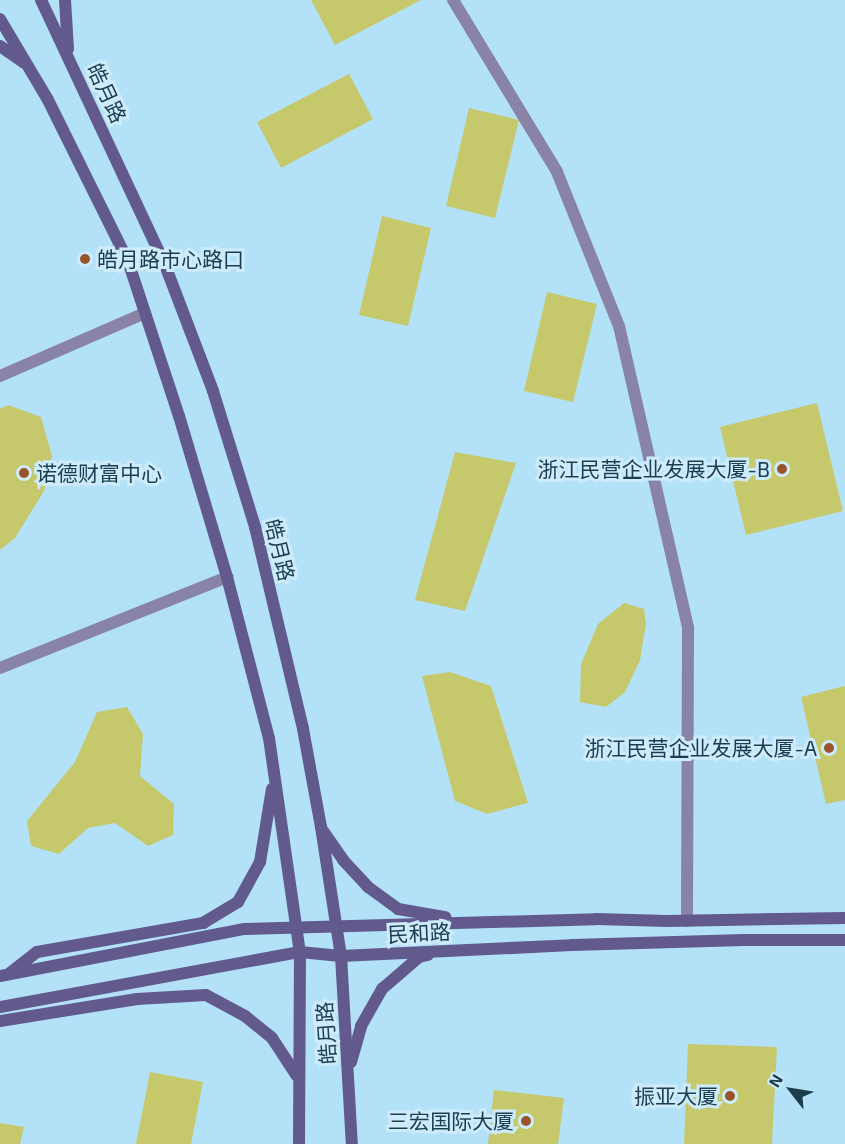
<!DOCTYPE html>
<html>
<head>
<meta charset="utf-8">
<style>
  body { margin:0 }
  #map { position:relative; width:845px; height:1144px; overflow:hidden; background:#b3e1f8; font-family:"Exo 2","Noto Sans SC",sans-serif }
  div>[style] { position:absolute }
  .building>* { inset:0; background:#c6c96b }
  .street>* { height:12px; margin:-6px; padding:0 6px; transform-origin:6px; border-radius:6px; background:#8883a7 }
  .secondary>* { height:12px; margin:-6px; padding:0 6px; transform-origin:6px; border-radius:6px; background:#625a8d }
  .dots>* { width:16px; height:16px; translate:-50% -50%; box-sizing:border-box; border:3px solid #cdebfb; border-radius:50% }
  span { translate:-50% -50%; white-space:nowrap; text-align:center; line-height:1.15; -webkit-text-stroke:6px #cdebfb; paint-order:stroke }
  .street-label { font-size:21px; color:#1b3d4c }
  .poi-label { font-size:21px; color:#1b3d4c }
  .left { translate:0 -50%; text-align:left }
  .right { translate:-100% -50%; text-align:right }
  .north { position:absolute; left:761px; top:1060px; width:60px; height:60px; -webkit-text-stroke:4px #cdebfb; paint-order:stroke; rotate:301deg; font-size:16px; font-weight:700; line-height:24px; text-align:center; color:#1b3d4c }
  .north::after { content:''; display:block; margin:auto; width:21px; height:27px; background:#1b3d4c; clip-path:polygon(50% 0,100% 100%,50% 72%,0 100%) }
</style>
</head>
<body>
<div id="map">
  <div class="building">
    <div style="clip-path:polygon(311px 0,421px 0,335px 45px)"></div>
    <div style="clip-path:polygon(349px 74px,373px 119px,281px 168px,257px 122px)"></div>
    <div style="clip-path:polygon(469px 108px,519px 120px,495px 218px,446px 206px)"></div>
    <div style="clip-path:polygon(382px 216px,431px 228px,408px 326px,359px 315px)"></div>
    <div style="clip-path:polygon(547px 292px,597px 304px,573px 402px,524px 391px)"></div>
    <div style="clip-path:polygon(817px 403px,843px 511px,746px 535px,720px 427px)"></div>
    <div style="clip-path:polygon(8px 405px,41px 417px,52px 456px,44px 491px,15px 538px,0 550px,0 409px)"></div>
    <div style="clip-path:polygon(455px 452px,516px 463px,465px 611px,415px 600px)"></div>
    <div style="clip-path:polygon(624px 603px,644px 609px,646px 624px,640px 660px,625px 692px,606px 707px,580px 702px,581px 664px,598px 624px)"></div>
    <div style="clip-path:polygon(450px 672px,491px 686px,528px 803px,487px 814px,455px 801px,422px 676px)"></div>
    <div style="clip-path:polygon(845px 686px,845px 800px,826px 804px,801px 697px)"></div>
    <div style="clip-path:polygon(127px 707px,143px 734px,140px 776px,174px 804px,173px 835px,148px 846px,115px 823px,88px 828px,59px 854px,31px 846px,27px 821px,75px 762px,97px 712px)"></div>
    <div style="clip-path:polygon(688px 1044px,777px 1047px,772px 1144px,684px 1144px)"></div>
    <div style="clip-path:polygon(150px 1072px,203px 1082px,191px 1144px,136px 1144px)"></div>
    <div style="clip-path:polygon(494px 1090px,564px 1098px,558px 1144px,488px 1144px)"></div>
    <div style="clip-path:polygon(0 1123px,24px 1127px,20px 1144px,0 1144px)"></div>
  </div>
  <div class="street">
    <div style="left:453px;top:0;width:201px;rotate:58.8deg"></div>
    <div style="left:557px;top:172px;width:166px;rotate:68.1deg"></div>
    <div style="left:619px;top:326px;width:310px;rotate:77.1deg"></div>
    <div style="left:688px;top:628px;width:293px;rotate:90.2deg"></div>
    <div style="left:0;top:376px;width:158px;rotate:-23.5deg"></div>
    <div style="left:0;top:668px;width:245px;rotate:-21.8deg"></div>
  </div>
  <div class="secondary">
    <div style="left:41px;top:0;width:293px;rotate:64.9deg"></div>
    <div style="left:165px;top:265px;width:135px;rotate:69.1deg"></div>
    <div style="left:213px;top:391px;width:142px;rotate:72.8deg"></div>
    <div style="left:255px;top:527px;width:208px;rotate:76.6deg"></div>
    <div style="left:303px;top:729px;width:100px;rotate:79.6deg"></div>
    <div style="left:321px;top:827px;width:131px;rotate:81.2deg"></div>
    <div style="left:341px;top:956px;width:188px;rotate:86.7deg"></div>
    <div style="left:65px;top:0;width:49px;rotate:86.5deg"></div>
    <div style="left:0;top:19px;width:94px;rotate:59.3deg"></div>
    <div style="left:48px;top:100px;width:180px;rotate:63.6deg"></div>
    <div style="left:128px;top:261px;width:163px;rotate:71.8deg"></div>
    <div style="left:179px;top:416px;width:168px;rotate:73.4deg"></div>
    <div style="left:227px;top:577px;width:166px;rotate:75.4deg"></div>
    <div style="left:269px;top:738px;width:216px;rotate:81.8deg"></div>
    <div style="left:300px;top:952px;width:192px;rotate:90.3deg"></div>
    <div style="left:0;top:46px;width:29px;rotate:35deg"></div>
    <div style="left:323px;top:831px;width:35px;rotate:55deg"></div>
    <div style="left:343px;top:860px;width:37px;rotate:47deg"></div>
    <div style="left:368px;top:887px;width:37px;rotate:36deg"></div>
    <div style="left:398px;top:909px;width:48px;rotate:9.7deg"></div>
    <div style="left:10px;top:973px;width:34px;rotate:-38deg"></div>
    <div style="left:37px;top:952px;width:169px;rotate:-9.9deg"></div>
    <div style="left:203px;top:923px;width:41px;rotate:-31deg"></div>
    <div style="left:238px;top:902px;width:46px;rotate:-61.2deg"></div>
    <div style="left:260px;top:862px;width:74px;rotate:-80.7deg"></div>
    <div style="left:0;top:976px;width:249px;rotate:-10.9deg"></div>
    <div style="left:245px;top:929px;width:351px;rotate:-1.6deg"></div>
    <div style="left:596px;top:919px;width:71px;rotate:1.6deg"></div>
    <div style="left:667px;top:921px;width:178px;rotate:-1deg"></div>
    <div style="left:0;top:1007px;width:305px;rotate:-10.4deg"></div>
    <div style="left:300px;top:952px;width:41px;rotate:5.6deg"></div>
    <div style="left:341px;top:956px;width:231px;rotate:-2.7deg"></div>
    <div style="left:572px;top:945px;width:172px;rotate:-1.7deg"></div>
    <div style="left:744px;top:940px;width:101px"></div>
    <div style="left:0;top:1021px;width:139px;rotate:-9.1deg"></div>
    <div style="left:137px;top:999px;width:69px;rotate:-3.3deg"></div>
    <div style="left:206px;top:995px;width:44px;rotate:28.3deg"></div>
    <div style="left:245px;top:1016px;width:35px;rotate:39deg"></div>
    <div style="left:272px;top:1038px;width:45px;rotate:56.7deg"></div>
    <div style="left:351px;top:1062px;width:37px;rotate:-74deg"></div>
    <div style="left:361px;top:1026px;width:43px;rotate:-60.4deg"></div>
    <div style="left:382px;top:989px;width:49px;rotate:-40.9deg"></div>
    <div style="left:419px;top:957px;width:9px;rotate:-13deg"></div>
  </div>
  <div class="dots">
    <div style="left:85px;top:259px;background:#995429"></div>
    <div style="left:782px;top:469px;background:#995429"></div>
    <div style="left:24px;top:473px;background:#995429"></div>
    <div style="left:829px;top:748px;background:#995429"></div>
    <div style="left:730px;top:1096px;background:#995429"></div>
    <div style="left:526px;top:1121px;background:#995429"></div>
  </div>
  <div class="street-label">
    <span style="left:107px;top:93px;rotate:65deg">皓月路</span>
    <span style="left:280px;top:550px;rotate:76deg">皓月路</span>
    <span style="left:419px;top:933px;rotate:-3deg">民和路</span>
    <span style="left:326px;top:1033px;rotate:-94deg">皓月路</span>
  </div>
  <div class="poi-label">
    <span class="left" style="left:97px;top:259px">皓月路市心路口</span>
    <span class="right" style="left:770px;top:469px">浙江民营企业发展大厦-B</span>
    <span class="left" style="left:36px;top:473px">诺德财富中心</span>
    <span class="right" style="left:817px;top:748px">浙江民营企业发展大厦-A</span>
    <span class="right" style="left:718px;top:1096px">振亚大厦</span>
    <span class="right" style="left:514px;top:1121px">三宏国际大厦</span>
  </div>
  <div class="north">N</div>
</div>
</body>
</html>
